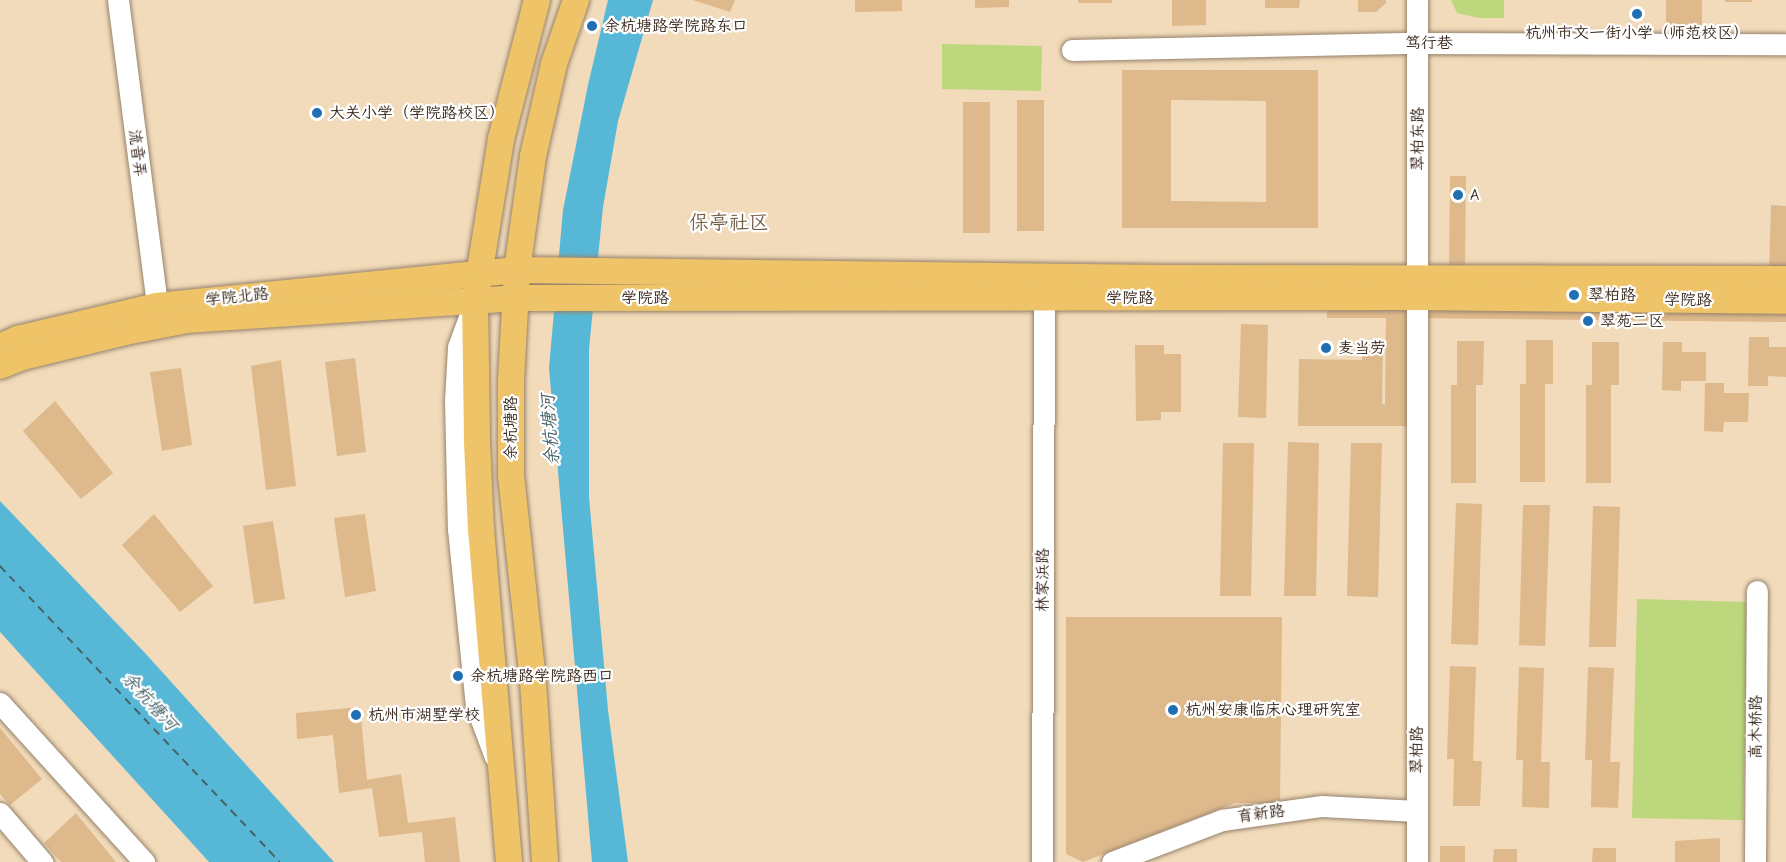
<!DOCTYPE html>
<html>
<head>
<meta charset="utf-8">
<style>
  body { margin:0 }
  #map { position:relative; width:1786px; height:862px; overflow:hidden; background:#f1dbba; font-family:"Comic Neue","LXGW WenKai TC",sans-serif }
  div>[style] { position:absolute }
  .green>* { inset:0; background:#bdd77c }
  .water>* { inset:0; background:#57b7d6 }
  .ferry>* { height:1.5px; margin-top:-0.75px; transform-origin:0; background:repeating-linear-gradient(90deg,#466268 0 8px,transparent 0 14px) }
  .building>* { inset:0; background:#deb98c }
  .roads { filter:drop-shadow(0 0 2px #96826c) drop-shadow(0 0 2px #96826c) }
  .minor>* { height:21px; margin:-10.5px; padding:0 10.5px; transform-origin:10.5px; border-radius:10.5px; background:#fff }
  .major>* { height:26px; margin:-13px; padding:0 13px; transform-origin:13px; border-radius:13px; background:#efc469 }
  .dots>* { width:16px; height:16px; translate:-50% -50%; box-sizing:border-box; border:3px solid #fff; border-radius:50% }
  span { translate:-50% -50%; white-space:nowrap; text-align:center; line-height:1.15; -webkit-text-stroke:4.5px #fff; paint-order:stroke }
  .poi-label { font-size:16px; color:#3b2a1e }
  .left { translate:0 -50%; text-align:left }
  .street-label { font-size:16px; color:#3b2a1e }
  .water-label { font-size:18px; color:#466268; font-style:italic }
  .quarter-label { font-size:20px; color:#745c44 }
</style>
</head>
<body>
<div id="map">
  <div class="green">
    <div style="clip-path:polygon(1451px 0,1504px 0,1504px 18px,1479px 18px,1457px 13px)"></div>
    <div style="clip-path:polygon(942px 44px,1042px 46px,1041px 91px,942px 89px)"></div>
    <div style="clip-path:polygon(1637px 599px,1748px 602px,1743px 820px,1632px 818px)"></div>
  </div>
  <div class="water">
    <div style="clip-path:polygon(608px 0,653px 0,618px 121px,603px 207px,589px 349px,589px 497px,608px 710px,628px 862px,592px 862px,549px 368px,563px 210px,588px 85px)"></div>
    <div style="clip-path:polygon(0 501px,145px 653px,334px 862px,209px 862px,0 632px)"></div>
  </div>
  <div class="ferry">
    <div style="left:0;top:566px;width:407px;rotate:46.6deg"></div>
  </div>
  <div class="building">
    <div style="clip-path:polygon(693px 0,735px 0,730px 12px)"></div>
    <div style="clip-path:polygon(855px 0,902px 0,902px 11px,855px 12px)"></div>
    <div style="clip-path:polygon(975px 0,1009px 0,1009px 7px,975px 8px)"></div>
    <div style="clip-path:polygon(1078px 0,1112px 0,1112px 3px,1078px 3px)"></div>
    <div style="clip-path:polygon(1172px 0,1206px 0,1206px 25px,1172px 26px)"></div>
    <div style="clip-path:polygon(1265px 0,1300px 0,1299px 8px,1265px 8px)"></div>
    <div style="clip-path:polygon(1358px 0,1386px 0,1386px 3px,1376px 12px,1358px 12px)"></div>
    <div style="clip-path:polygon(1666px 0,1702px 0,1702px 25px,1666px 25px)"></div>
    <div style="clip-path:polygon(1725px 0,1752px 0,1752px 2px,1725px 2px)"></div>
    <div style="clip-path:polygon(evenodd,1122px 70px,1318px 70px,1318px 228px,1122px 228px,1122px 70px,1171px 100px,1266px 101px,1266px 202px,1171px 201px,1171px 100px)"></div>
    <div style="clip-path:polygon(1017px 100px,1044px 100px,1044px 231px,1017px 231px)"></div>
    <div style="clip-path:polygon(963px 102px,990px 102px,990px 233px,963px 233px)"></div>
    <div style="clip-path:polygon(1450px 176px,1466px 176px,1465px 268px,1769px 274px,1771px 205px,1786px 206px,1786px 322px,1410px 318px,1408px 426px,1298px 426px,1299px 359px,1362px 360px,1362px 342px,1383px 343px,1382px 404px,1385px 405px,1386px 318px,1327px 318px,1328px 267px,1449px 268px)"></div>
    <div style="clip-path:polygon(1241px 324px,1268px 325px,1266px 418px,1238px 417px)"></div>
    <div style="clip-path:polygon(1749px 337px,1769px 337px,1769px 347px,1786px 347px,1786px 377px,1768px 376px,1768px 386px,1748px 386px)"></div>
    <div style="clip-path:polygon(1526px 340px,1553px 340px,1553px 384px,1545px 384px,1545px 482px,1520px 482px,1520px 384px,1526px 384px)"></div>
    <div style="clip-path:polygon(1457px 341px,1484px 341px,1483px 385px,1476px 385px,1476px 483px,1451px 483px,1451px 385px,1457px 385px)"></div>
    <div style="clip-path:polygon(1592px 342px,1619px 342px,1619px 385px,1611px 385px,1611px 483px,1586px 483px,1586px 385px,1592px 385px)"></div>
    <div style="clip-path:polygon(1663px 342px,1682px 342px,1682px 352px,1706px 352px,1706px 381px,1681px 381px,1681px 391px,1662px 390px)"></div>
    <div style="clip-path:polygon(1135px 345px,1164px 345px,1164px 354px,1181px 354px,1181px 412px,1161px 412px,1161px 420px,1136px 421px)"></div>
    <div style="clip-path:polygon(355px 358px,366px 452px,337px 456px,325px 362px)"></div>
    <div style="clip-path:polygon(281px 360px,296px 486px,266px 490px,251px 366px)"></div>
    <div style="clip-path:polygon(181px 368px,192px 445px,162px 451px,150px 372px)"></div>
    <div style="clip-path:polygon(1705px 383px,1724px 383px,1724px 393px,1749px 393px,1748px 422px,1724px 422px,1723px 432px,1704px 431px)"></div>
    <div style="clip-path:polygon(55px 401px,113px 473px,81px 499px,23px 431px)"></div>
    <div style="clip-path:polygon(1288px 442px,1319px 443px,1316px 596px,1284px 596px)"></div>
    <div style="clip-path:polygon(1223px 443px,1254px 443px,1251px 596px,1220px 596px)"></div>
    <div style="clip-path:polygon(1351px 443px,1382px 443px,1378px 597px,1347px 596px)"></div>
    <div style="clip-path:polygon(1456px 503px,1482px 504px,1478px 645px,1451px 644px)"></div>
    <div style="clip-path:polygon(1523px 505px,1550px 505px,1545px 646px,1519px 645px)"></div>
    <div style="clip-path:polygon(1593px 506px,1620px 507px,1616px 647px,1589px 647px)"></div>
    <div style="clip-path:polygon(154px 514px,213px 586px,180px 612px,122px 545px)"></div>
    <div style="clip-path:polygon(365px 514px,376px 591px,345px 597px,334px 518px)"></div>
    <div style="clip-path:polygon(273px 521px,285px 599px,254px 604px,243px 526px)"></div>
    <div style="clip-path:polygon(1066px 617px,1282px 617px,1280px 803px,1235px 803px,1083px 862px,1066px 854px)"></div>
    <div style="clip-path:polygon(1450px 666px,1476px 667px,1473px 761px,1482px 761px,1480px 806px,1453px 806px,1454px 759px,1447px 759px)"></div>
    <div style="clip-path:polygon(1519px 667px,1544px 668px,1541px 762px,1550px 762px,1549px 808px,1522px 807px,1523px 760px,1516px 760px)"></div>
    <div style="clip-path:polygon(1588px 667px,1614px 668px,1610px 762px,1620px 762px,1618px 808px,1591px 807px,1592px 760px,1585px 760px)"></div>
    <div style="clip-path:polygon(360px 707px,367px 780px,401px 774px,408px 823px,455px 817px,460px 862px,425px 862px,422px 832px,379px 837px,372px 788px,339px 793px,333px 735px,297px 739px,296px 713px)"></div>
    <div style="clip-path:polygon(0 728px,42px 779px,10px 805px,0 794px)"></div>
    <div style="clip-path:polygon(76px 813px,116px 862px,61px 862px,44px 843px)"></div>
    <div style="clip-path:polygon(1720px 838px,1720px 862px,1675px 862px,1675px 841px)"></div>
    <div style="clip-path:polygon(1440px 846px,1465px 846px,1465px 862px,1440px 862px)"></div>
    <div style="clip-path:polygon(1593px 848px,1616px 848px,1616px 862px,1592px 862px)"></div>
    <div style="clip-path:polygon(1494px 849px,1517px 849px,1517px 862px,1493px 862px)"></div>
  </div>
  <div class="roads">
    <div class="minor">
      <div style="left:118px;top:0;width:308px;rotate:82.7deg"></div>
      <div style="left:1072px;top:50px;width:345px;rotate:-1.2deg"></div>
      <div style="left:1417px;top:43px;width:369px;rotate:0.2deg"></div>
      <div style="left:472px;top:309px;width:40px;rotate:110.2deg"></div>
      <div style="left:458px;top:347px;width:53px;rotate:93.2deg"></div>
      <div style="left:455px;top:400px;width:129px;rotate:88.7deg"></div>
      <div style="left:458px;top:529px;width:178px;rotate:84.2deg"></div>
      <div style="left:476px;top:706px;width:54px;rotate:69.6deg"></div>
      <div style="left:0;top:703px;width:215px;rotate:47.8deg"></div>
      <div style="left:0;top:813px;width:65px;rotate:49.4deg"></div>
      <div style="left:1042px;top:862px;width:564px;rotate:-89.8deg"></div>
      <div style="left:1112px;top:862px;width:118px;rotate:-20.9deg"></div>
      <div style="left:1222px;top:820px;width:101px;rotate:-8deg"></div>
      <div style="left:1322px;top:806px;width:95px;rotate:3deg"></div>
      <div style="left:1417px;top:862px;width:862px;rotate:-90deg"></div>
      <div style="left:1755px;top:862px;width:271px;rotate:-89.6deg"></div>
    </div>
    <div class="major">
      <div style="left:0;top:347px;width:20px;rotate:-24deg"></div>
      <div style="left:18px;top:339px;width:143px;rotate:-13.4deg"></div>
      <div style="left:157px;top:306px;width:362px;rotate:-5.7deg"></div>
      <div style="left:517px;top:270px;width:648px;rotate:0.71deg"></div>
      <div style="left:1165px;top:278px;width:621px;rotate:0.09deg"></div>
      <div style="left:0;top:366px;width:24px;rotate:-22deg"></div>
      <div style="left:22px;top:357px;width:106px;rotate:-13.6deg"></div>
      <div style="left:125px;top:332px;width:63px;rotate:-11deg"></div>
      <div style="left:187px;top:320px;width:332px;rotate:-3.8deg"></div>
      <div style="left:518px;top:298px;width:898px;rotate:-0.06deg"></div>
      <div style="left:1416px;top:297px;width:370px;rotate:0.6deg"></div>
      <div style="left:509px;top:862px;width:333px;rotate:-94.8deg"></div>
      <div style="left:481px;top:530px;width:89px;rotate:-92.6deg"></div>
      <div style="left:477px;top:441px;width:141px;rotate:-90.8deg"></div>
      <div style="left:475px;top:300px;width:163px;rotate:-80.8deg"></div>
      <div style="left:501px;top:139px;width:144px;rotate:-75.5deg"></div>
      <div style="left:545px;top:862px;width:181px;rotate:-93.8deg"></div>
      <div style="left:533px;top:681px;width:207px;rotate:-96.1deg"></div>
      <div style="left:511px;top:475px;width:94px;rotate:-90deg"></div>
      <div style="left:511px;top:381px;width:111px;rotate:-86.9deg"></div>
      <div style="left:517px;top:270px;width:115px;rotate:-82deg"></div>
      <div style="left:533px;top:156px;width:94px;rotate:-77.1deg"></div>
      <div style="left:554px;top:64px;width:68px;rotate:-71deg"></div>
    </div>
  </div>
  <div class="dots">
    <div style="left:1637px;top:14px;background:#1f6fb2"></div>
    <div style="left:592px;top:26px;background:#1f6fb2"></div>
    <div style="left:317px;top:113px;background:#1f6fb2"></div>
    <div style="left:1458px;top:195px;background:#1f6fb2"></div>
    <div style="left:1574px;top:295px;background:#1f6fb2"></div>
    <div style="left:1588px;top:321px;background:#1f6fb2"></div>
    <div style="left:1326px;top:348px;background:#1f6fb2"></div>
    <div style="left:458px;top:676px;background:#1f6fb2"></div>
    <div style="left:1173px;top:710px;background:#1f6fb2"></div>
    <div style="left:356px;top:715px;background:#1f6fb2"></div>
  </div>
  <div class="poi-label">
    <span class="left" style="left:604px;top:26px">余杭塘路学院路东口</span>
    <span style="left:1637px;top:33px">杭州市文一街小学（师范校区）</span>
    <span class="left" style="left:329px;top:113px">大关小学（学院路校区）</span>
    <span class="left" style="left:1470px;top:195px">A</span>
    <span class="left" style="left:1588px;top:295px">翠柏路</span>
    <span class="left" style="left:1600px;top:321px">翠苑二区</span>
    <span class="left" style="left:1338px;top:348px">麦当劳</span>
    <span class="left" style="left:470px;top:676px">余杭塘路学院路西口</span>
    <span class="left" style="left:1185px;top:710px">杭州安康临床心理研究室</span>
    <span class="left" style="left:368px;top:715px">杭州市湖墅学校</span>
  </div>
  <div class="street-label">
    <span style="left:1429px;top:43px">笃行巷</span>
    <span style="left:1418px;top:139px;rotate:-90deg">翠柏东路</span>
    <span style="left:137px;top:153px;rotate:83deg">流音弄</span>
    <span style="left:237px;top:297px;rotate:-6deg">学院北路</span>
    <span style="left:645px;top:298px">学院路</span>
    <span style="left:1130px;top:298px">学院路</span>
    <span style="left:1688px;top:300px;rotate:1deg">学院路</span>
    <span style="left:511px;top:428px;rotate:-90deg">余杭塘路</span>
    <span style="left:1043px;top:580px;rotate:-90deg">林家浜路</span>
    <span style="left:1756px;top:727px;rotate:-90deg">高木桥路</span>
    <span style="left:1417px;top:750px;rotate:-90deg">翠柏路</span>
    <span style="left:1261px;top:814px;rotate:-8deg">育新路</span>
  </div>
  <div class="water-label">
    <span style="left:551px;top:430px;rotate:-94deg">余杭塘河</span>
    <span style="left:149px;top:702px;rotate:48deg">余杭塘河</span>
  </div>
  <div class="quarter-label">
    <span style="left:729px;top:222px">保亭社区</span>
  </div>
</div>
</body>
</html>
